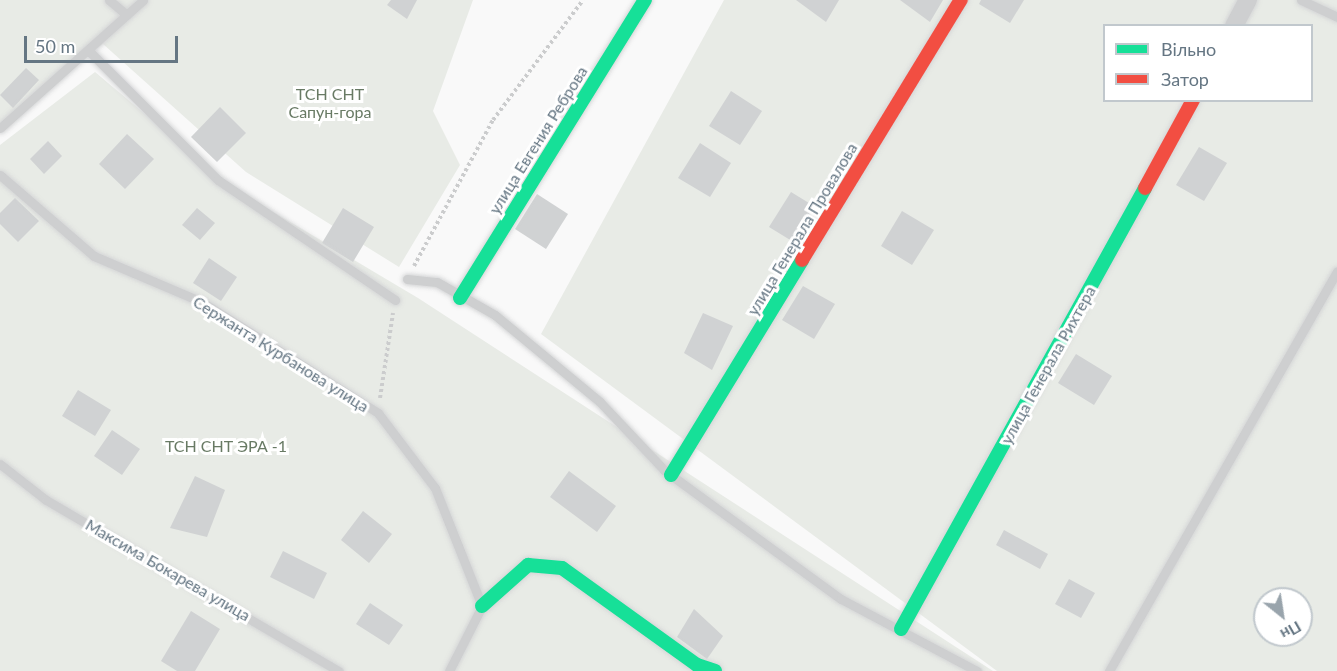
<!DOCTYPE html>
<html>
<head>
<meta charset="utf-8">
<style>
  body { margin:0 }
  #map { position:relative; width:1337px; height:671px; overflow:hidden; background:#f9f9f9; font-family:Lato,sans-serif }
  div>[style] { position:absolute }
  .green>* { inset:0; background:#e8ebe6 }
  .building>* { inset:0; background:#d0d2d3 }
  .path>* { height:4px; margin-top:-2px; transform-origin:0; background:repeating-linear-gradient(90deg,#cbcccd 0 3px,transparent 0 6px) }
  .roads { filter:drop-shadow(0 0 2px #d5d6d7) drop-shadow(0 0 2px #d5d6d7) }
  .lane>* { height:9px; margin:-4.5px; padding:0 4.5px; transform-origin:4.5px; border-radius:4.5px; background:#cecfd0 }
  .street>* { height:18px; margin:-9px; padding:0 9px; transform-origin:9px; border-radius:9px; background:#cecfd0 }
  .fast>* { height:14px; margin:-7px; padding:0 7px; transform-origin:7px; border-radius:7px; background:#16e098 }
  .jam>* { height:14px; margin:-7px; padding:0 7px; transform-origin:7px; border-radius:7px; background:#f24e42 }
  span { translate:-50% -50%; white-space:nowrap; text-align:center; line-height:1.15; -webkit-text-stroke:6px #fff; paint-order:stroke }
  .park-label { font-size:16px; color:#687a64 }
  .street-label { font-size:16px; color:#657683 }
  .legend { position:absolute; left:1103px; top:24px; width:210px; height:78px; box-sizing:border-box; background:#fff; border:2px solid #c1c8cd; margin:0; padding:8px 10px; list-style:none; font-size:18px; color:#657683 }
  .legend li { display:flex; align-items:center; gap:12px; height:30px }
  .legend b { width:30px; border:2px solid #c1c8cd }
  .north { position:absolute; left:1253px; top:587px; width:60px; height:60px; box-sizing:border-box; background:#fff; border:2px solid #c1c8cd; border-radius:50%; rotate:150deg; font-size:16px; font-weight:700; line-height:24px; text-align:center; color:#657683 }
  .north::after { content:''; display:block; margin:auto; width:21px; height:27px; background:#99a4ac; clip-path:polygon(50% 0,100% 100%,50% 72%,0 100%) }
  .scale { position:absolute; left:24px; top:36px; width:154px; height:27px; box-sizing:border-box; border:3px solid #657683; border-top:0; padding-left:8px; font-size:18px; line-height:21px; white-space:nowrap; color:#657683; -webkit-text-stroke:4px #fff; paint-order:stroke }
</style>
</head>
<body>
<div id="map">
  <div class="green">
    <div style="clip-path:polygon(0 0,473px 0,433px 111px,460px 165px,399px 267px,246px 172px,103px 44px,0 124px)"></div>
    <div style="clip-path:polygon(evenodd,724px 0,1337px 0,1337px 671px,997px 671px,541px 334px,724px 0,1104px 26px,1312px 26px,1312px 100px,1104px 100px,1104px 26px,724px 0,1265px 599px,1301px 599px,1301px 635px,1265px 635px,1265px 599px)"></div>
    <div style="clip-path:polygon(95px 72px,233px 188px,418px 298px,993px 671px,0 671px,0 145px)"></div>
  </div>
  <div class="building">
    <div style="clip-path:polygon(391px 0,417px 0,407px 19px,387px 5px)"></div>
    <div style="clip-path:polygon(796px 0,839px 0,826px 22px)"></div>
    <div style="clip-path:polygon(900px 0,943px 0,930px 22px)"></div>
    <div style="clip-path:polygon(981px 0,1024px 0,1010px 23px,979px 4px)"></div>
    <div style="clip-path:polygon(26px 68px,39px 80px,13px 108px,0 95px)"></div>
    <div style="clip-path:polygon(731px 91px,762px 111px,740px 145px,709px 126px)"></div>
    <div style="clip-path:polygon(220px 107px,246px 133px,217px 162px,191px 137px)"></div>
    <div style="clip-path:polygon(127px 134px,154px 159px,125px 189px,99px 164px)"></div>
    <div style="clip-path:polygon(48px 141px,62px 156px,44px 174px,30px 159px)"></div>
    <div style="clip-path:polygon(700px 143px,731px 163px,710px 197px,678px 178px)"></div>
    <div style="clip-path:polygon(1199px 147px,1227px 163px,1204px 201px,1176px 185px)"></div>
    <div style="clip-path:polygon(791px 192px,822px 211px,800px 246px,769px 227px)"></div>
    <div style="clip-path:polygon(537px 194px,568px 214px,546px 249px,515px 229px)"></div>
    <div style="clip-path:polygon(15px 198px,39px 221px,18px 242px,0 224px,0 213px)"></div>
    <div style="clip-path:polygon(197px 208px,215px 223px,200px 240px,182px 225px)"></div>
    <div style="clip-path:polygon(343px 208px,374px 227px,353px 262px,322px 243px)"></div>
    <div style="clip-path:polygon(902px 211px,934px 230px,912px 265px,881px 246px)"></div>
    <div style="clip-path:polygon(209px 258px,237px 277px,221px 301px,193px 283px)"></div>
    <div style="clip-path:polygon(803px 286px,835px 304px,814px 339px,782px 320px)"></div>
    <div style="clip-path:polygon(703px 313px,733px 326px,712px 370px,684px 353px)"></div>
    <div style="clip-path:polygon(1076px 354px,1112px 376px,1094px 405px,1058px 383px)"></div>
    <div style="clip-path:polygon(78px 390px,111px 410px,95px 436px,62px 416px)"></div>
    <div style="clip-path:polygon(112px 430px,140px 449px,122px 475px,94px 456px)"></div>
    <div style="clip-path:polygon(569px 471px,616px 506px,597px 532px,550px 497px)"></div>
    <div style="clip-path:polygon(195px 476px,225px 490px,207px 537px,170px 528px)"></div>
    <div style="clip-path:polygon(363px 511px,392px 534px,369px 563px,341px 540px)"></div>
    <div style="clip-path:polygon(1004px 530px,1048px 554px,1040px 569px,996px 545px)"></div>
    <div style="clip-path:polygon(283px 551px,327px 573px,314px 599px,270px 577px)"></div>
    <div style="clip-path:polygon(1069px 579px,1095px 593px,1081px 618px,1055px 604px)"></div>
    <div style="clip-path:polygon(370px 603px,403px 625px,389px 645px,356px 624px)"></div>
    <div style="clip-path:polygon(694px 609px,723px 636px,707px 659px,677px 637px)"></div>
    <div style="clip-path:polygon(191px 611px,220px 629px,195px 671px,177px 671px,161px 661px)"></div>
  </div>
  <div class="path">
    <div style="left:414px;top:266px;width:166px;rotate:-61.6deg"></div>
    <div style="left:493px;top:120px;width:150px;rotate:-53.1deg"></div>
    <div style="left:380px;top:398px;width:86px;rotate:-81.3deg"></div>
  </div>
  <div class="roads">
    <div class="lane">
      <div style="left:109px;top:0;width:23px;rotate:40deg"></div>
      <div style="left:1301px;top:0;width:40px;rotate:25deg"></div>
      <div style="left:89px;top:51px;width:182px;rotate:45deg"></div>
      <div style="left:218px;top:180px;width:214px;rotate:34.1deg"></div>
      <div style="left:0;top:128px;width:192px;rotate:-41.8deg"></div>
      <div style="left:0;top:175px;width:124px;rotate:40.8deg"></div>
      <div style="left:94px;top:256px;width:117px;rotate:23.1deg"></div>
      <div style="left:202px;top:302px;width:208px;rotate:32.2deg"></div>
      <div style="left:378px;top:413px;width:94px;rotate:52.8deg"></div>
      <div style="left:435px;top:488px;width:127px;rotate:68.3deg"></div>
      <div style="left:482px;top:606px;width:73px;rotate:116.9deg"></div>
      <div style="left:407px;top:279px;width:30px;rotate:6deg"></div>
      <div style="left:437px;top:282px;width:67px;rotate:29.6deg"></div>
      <div style="left:495px;top:315px;width:136px;rotate:39.6deg"></div>
      <div style="left:600px;top:402px;width:93px;rotate:46.7deg"></div>
      <div style="left:664px;top:470px;width:219px;rotate:36.1deg"></div>
      <div style="left:841px;top:599px;width:154px;rotate:27.9deg"></div>
      <div style="left:0;top:464px;width:58px;rotate:38deg"></div>
      <div style="left:46px;top:500px;width:339px;rotate:30.3deg"></div>
      <div style="left:1109px;top:671px;width:460px;rotate:-60.3deg"></div>
    </div>
    <div class="street">
      <div style="left:1234px;top:26px;width:30px;rotate:-62deg"></div>
    </div>
    <div class="fast">
      <div style="left:460px;top:298px;width:351px;rotate:-58.2deg"></div>
      <div style="left:671px;top:475px;width:252px;rotate:-58.6deg"></div>
      <div style="left:482px;top:606px;width:62px;rotate:-41.7deg"></div>
      <div style="left:528px;top:565px;width:34px;rotate:5deg"></div>
      <div style="left:562px;top:568px;width:166px;rotate:35.7deg"></div>
      <div style="left:697px;top:665px;width:19px;rotate:18deg"></div>
      <div style="left:901px;top:629px;width:504px;rotate:-61.04deg"></div>
    </div>
    <div class="jam">
      <div style="left:1145px;top:188px;width:100px;rotate:-61.4deg"></div>
      <div style="left:802px;top:260px;width:305px;rotate:-58.6deg"></div>
    </div>
  </div>
  <div class="park-label">
    <span style="left:330px;top:103px">ТСН СНТ<br>Сапун-гора</span>
    <span style="left:226px;top:446px">ТСН СНТ ЭРА -1</span>
  </div>
  <div class="street-label">
    <span style="left:538px;top:140px;rotate:-58deg">улица Евгения Реброва</span>
    <span style="left:802px;top:229px;rotate:-59deg">улица Генерала Провалова</span>
    <span style="left:281px;top:354px;rotate:32deg">Сержанта Курбанова улица</span>
    <span style="left:1048px;top:365px;rotate:-61deg">улица Генерала Рихтера</span>
    <span style="left:168px;top:570px;rotate:30deg">Максима Бокарева улица</span>
  </div>
  <ul class="legend">
  <li><b style="height:8px;background:#16e098"></b>Вільно</li>
  <li><b style="height:8px;background:#f24e42"></b>Затор</li>
  </ul>
  <div class="north">Пн</div>
  <div class="scale">50 m</div>
</div>
</body>
</html>
